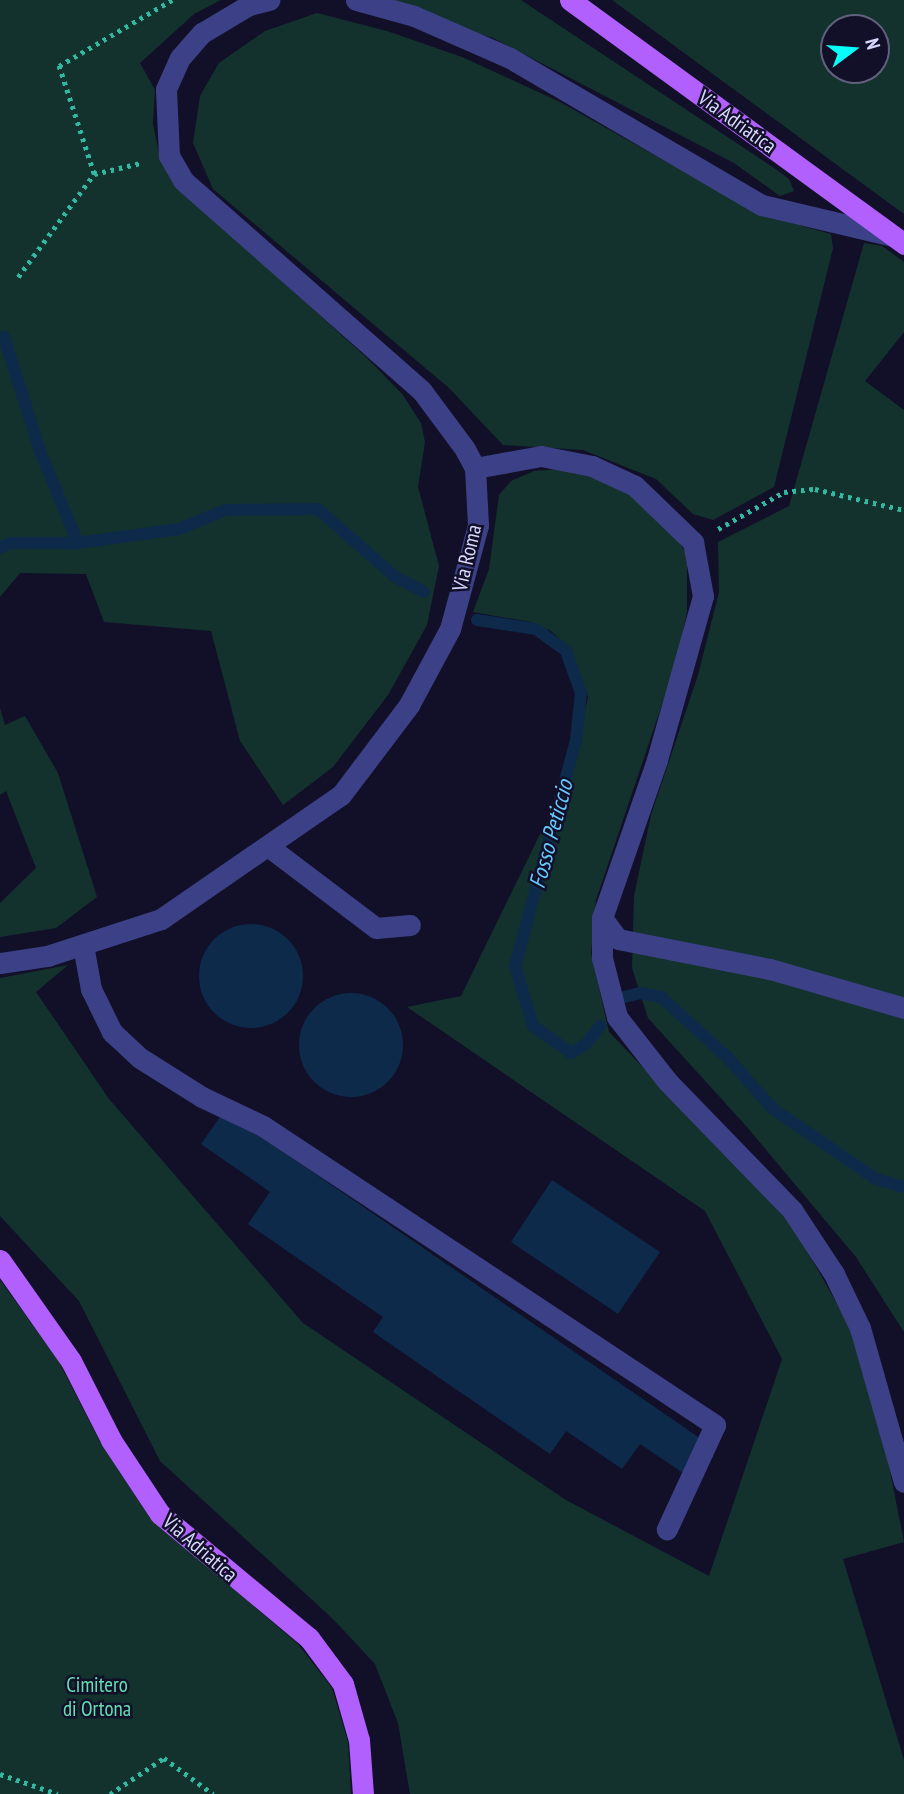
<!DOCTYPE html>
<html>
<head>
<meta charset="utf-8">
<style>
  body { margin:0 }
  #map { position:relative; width:904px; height:1794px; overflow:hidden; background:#121028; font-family:"PT Sans Narrow",sans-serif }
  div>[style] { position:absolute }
  .green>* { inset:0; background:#13322e }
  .water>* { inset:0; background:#0d2a4a }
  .round { border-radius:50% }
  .stream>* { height:12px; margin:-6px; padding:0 6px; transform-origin:6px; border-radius:6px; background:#0d2a4a }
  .path>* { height:4.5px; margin-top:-2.25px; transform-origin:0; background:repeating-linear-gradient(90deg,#31b9a2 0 3.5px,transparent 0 8.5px) }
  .minor>* { height:21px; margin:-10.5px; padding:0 10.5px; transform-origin:10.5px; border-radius:10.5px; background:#3c4187 }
  .major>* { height:21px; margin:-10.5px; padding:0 10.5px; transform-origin:10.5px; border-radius:10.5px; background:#b160fe }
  span { translate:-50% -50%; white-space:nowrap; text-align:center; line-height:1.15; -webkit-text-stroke:5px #121028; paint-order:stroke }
  .street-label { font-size:21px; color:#d8d8ff }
  .park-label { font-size:21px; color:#63dfb2 }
  .water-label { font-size:23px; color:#67c9fe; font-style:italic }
  .north { position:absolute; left:820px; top:14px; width:70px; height:70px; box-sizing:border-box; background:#121028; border:2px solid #61607e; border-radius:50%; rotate:74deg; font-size:19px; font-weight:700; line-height:28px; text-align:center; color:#d8d8ff }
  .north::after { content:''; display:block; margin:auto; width:24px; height:32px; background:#05fdfa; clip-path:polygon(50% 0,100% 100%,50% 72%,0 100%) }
</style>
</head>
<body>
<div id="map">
  <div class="green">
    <div style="clip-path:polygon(0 0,221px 0,194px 14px,140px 63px,155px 90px,153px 124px,161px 163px,181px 190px,367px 358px,403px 395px,421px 423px,425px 442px,418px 487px,439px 566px,427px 625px,388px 695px,333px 767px,283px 805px,240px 741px,211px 631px,104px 622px,86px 574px,20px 573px,0 597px)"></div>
    <div style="clip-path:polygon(374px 0,521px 0,777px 170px,789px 179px,794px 191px,780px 196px,734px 163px,493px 38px)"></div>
    <div style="clip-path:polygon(evenodd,612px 0,904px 0,904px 214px,612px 0,834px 28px,876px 28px,876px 70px,834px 70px,834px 28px)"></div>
    <div style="clip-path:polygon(317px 13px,387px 31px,462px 57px,560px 102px,759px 214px,831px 234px,833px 248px,774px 487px,713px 520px,693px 514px,656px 479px,583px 450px,503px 445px,449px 388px,213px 189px,193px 143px,200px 96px,219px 63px,265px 31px)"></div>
    <div style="clip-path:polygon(864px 243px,882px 246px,904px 262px,904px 332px,865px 381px,904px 410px,904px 1332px,856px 1257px,747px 1127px,648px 1018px,632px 968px,634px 896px,651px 815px,698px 675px,719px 592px,718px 542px,789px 506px)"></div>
    <div style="clip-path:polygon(560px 469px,595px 476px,625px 491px,673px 532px,687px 555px,687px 612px,676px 663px,596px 900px,591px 953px,609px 1032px,789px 1219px,854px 1334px,881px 1426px,904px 1542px,843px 1559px,904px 1760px,904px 1794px,410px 1794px,398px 1723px,375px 1664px,333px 1619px,160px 1461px,79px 1301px,0 1216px,0 978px,68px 965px,36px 992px,109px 1099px,303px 1323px,566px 1500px,709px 1576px,782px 1359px,705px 1211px,407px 1007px,461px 996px,543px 828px,565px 803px,588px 697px,576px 664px,568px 647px,551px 631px,531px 622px,473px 612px,489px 569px,499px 495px,511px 481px,534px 471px)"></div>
    <div style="clip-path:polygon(0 708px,5px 725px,25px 716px,58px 773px,97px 897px,56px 928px,0 937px,0 903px,36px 868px,6px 791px,0 795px)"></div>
    <div style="clip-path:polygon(0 1280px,58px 1360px,99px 1440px,150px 1518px,298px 1644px,332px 1688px,348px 1742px,351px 1794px,0 1794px)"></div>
  </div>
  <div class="water">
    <div class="round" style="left:199px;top:924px;width:104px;height:104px"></div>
    <div class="round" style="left:299px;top:993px;width:104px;height:104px"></div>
    <div style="clip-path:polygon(224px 1111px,704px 1441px,683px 1473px,640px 1444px,622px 1469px,566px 1431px,550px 1454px,373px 1332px,383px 1317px,248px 1224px,270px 1192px,201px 1144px)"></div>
    <div style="clip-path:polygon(552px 1180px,660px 1252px,618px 1314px,511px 1242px)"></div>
  </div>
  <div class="stream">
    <div style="left:4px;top:337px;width:120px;rotate:72.5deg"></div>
    <div style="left:40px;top:451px;width:100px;rotate:67.6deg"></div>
    <div style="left:0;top:548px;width:11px;rotate:-27deg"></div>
    <div style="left:10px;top:543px;width:68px"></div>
    <div style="left:78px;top:543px;width:102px;rotate:-7.9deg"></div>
    <div style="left:179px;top:529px;width:50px;rotate:-22.4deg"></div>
    <div style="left:225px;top:510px;width:93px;rotate:-0.6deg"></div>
    <div style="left:318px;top:509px;width:101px;rotate:41.4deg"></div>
    <div style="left:394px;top:576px;width:34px;rotate:28deg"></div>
    <div style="left:477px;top:620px;width:60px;rotate:8.7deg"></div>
    <div style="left:536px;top:629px;width:37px;rotate:36deg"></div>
    <div style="left:566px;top:651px;width:45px;rotate:70.3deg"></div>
    <div style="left:581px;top:693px;width:47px;rotate:96.1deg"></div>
    <div style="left:576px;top:740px;width:234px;rotate:105.1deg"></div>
    <div style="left:515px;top:966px;width:63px;rotate:73.3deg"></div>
    <div style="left:533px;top:1026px;width:47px;rotate:35.4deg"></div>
    <div style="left:571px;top:1053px;width:17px;rotate:-31deg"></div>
    <div style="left:586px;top:1044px;width:23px;rotate:-52deg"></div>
    <div style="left:624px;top:997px;width:16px;rotate:-14deg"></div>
    <div style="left:640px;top:993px;width:21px;rotate:11deg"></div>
    <div style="left:661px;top:997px;width:91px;rotate:42.3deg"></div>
    <div style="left:728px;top:1058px;width:68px;rotate:48.6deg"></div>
    <div style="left:773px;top:1109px;width:125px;rotate:34.2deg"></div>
    <div style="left:876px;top:1179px;width:29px;rotate:16deg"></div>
  </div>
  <div class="path">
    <div style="left:94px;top:174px;width:48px;rotate:-13.2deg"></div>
    <div style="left:18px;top:277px;width:128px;rotate:-53.6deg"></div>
    <div style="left:94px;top:174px;width:114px;rotate:-108deg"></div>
    <div style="left:59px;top:66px;width:131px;rotate:-30.3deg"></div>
    <div style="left:718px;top:529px;width:76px;rotate:-29.3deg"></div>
    <div style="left:784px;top:492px;width:31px;rotate:-6deg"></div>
    <div style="left:815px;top:489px;width:91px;rotate:13.3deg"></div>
    <div style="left:0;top:1774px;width:61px;rotate:19deg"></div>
    <div style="left:110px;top:1794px;width:65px;rotate:-33.7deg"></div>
    <div style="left:164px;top:1758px;width:61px;rotate:36.3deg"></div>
  </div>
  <div class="minor">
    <div style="left:356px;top:0;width:60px;rotate:15.4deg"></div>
    <div style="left:414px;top:16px;width:105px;rotate:23.6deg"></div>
    <div style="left:510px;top:58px;width:292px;rotate:30.3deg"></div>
    <div style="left:762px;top:205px;width:135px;rotate:13.3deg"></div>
    <div style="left:475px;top:468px;width:67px;rotate:-10.3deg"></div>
    <div style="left:541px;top:456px;width:52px;rotate:11.1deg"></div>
    <div style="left:592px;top:466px;width:47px;rotate:24.9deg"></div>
    <div style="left:635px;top:486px;width:81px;rotate:44deg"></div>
    <div style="left:693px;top:542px;width:55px;rotate:79.5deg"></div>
    <div style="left:703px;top:596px;width:170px;rotate:105.7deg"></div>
    <div style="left:657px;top:760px;width:167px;rotate:109.2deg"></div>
    <div style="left:602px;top:918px;width:40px;rotate:90deg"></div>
    <div style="left:602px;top:958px;width:61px;rotate:75.7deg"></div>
    <div style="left:617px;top:1017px;width:81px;rotate:52deg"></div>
    <div style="left:667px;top:1081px;width:180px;rotate:45.9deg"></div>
    <div style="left:792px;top:1210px;width:77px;rotate:56.7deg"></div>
    <div style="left:834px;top:1274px;width:60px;rotate:64.3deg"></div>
    <div style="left:860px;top:1328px;width:160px;rotate:74.1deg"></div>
    <div style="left:269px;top:847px;width:134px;rotate:37.1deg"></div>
    <div style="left:376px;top:928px;width:34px;rotate:-5deg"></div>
    <div style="left:602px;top:918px;width:26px;rotate:53deg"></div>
    <div style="left:618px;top:939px;width:155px;rotate:11.2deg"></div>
    <div style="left:770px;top:969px;width:140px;rotate:16.2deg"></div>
    <div style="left:83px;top:945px;width:45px;rotate:79.7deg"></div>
    <div style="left:91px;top:989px;width:48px;rotate:64deg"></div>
    <div style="left:112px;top:1032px;width:38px;rotate:43deg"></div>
    <div style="left:140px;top:1058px;width:73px;rotate:32.2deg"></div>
    <div style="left:202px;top:1097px;width:68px;rotate:25.4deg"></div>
    <div style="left:263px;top:1126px;width:542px;rotate:33.48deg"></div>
    <div style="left:715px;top:1425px;width:115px;rotate:114.8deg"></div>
    <div style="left:0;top:963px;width:48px;rotate:-8.5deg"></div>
    <div style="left:47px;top:956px;width:120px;rotate:-18deg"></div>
    <div style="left:161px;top:919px;width:219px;rotate:-34.6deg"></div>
    <div style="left:341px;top:795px;width:113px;rotate:-52.9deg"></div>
    <div style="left:409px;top:705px;width:86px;rotate:-61.7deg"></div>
    <div style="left:450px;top:629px;width:108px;rotate:-74.9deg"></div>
    <div style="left:478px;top:525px;width:57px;rotate:-93deg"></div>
    <div style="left:475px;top:468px;width:21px;rotate:-118deg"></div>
    <div style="left:465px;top:449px;width:72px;rotate:-126.6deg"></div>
    <div style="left:422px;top:391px;width:319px;rotate:-138.6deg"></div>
    <div style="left:183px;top:180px;width:28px;rotate:-120deg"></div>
    <div style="left:169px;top:156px;width:67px;rotate:-92.6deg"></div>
    <div style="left:166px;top:89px;width:34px;rotate:-66deg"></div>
    <div style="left:180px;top:58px;width:33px;rotate:-49deg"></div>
    <div style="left:202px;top:33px;width:55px;rotate:-30.8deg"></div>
    <div style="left:249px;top:5px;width:21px;rotate:-14deg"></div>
  </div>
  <div class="major">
    <div style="left:570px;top:0;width:414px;rotate:36.1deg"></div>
    <div style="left:0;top:1260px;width:123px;rotate:54.9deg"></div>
    <div style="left:71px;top:1361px;width:89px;rotate:63.1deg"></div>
    <div style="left:111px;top:1440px;width:89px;rotate:56.5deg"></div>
    <div style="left:160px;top:1514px;width:194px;rotate:39.8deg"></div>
    <div style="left:309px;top:1638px;width:57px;rotate:53.5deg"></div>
    <div style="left:343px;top:1684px;width:58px;rotate:74.1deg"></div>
    <div style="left:359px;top:1740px;width:54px;rotate:85.8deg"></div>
  </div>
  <div class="street-label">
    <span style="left:737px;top:122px;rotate:36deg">Via Adriatica</span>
    <span style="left:467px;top:558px;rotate:-77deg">Via Roma</span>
    <span style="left:200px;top:1548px;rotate:41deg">Via Adriatica</span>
  </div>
  <div class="park-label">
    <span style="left:97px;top:1697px">Cimitero<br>di Ortona</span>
  </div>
  <div class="water-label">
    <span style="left:551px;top:834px;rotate:-75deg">Fosso Peticcio</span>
  </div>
  <div class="north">N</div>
</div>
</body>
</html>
